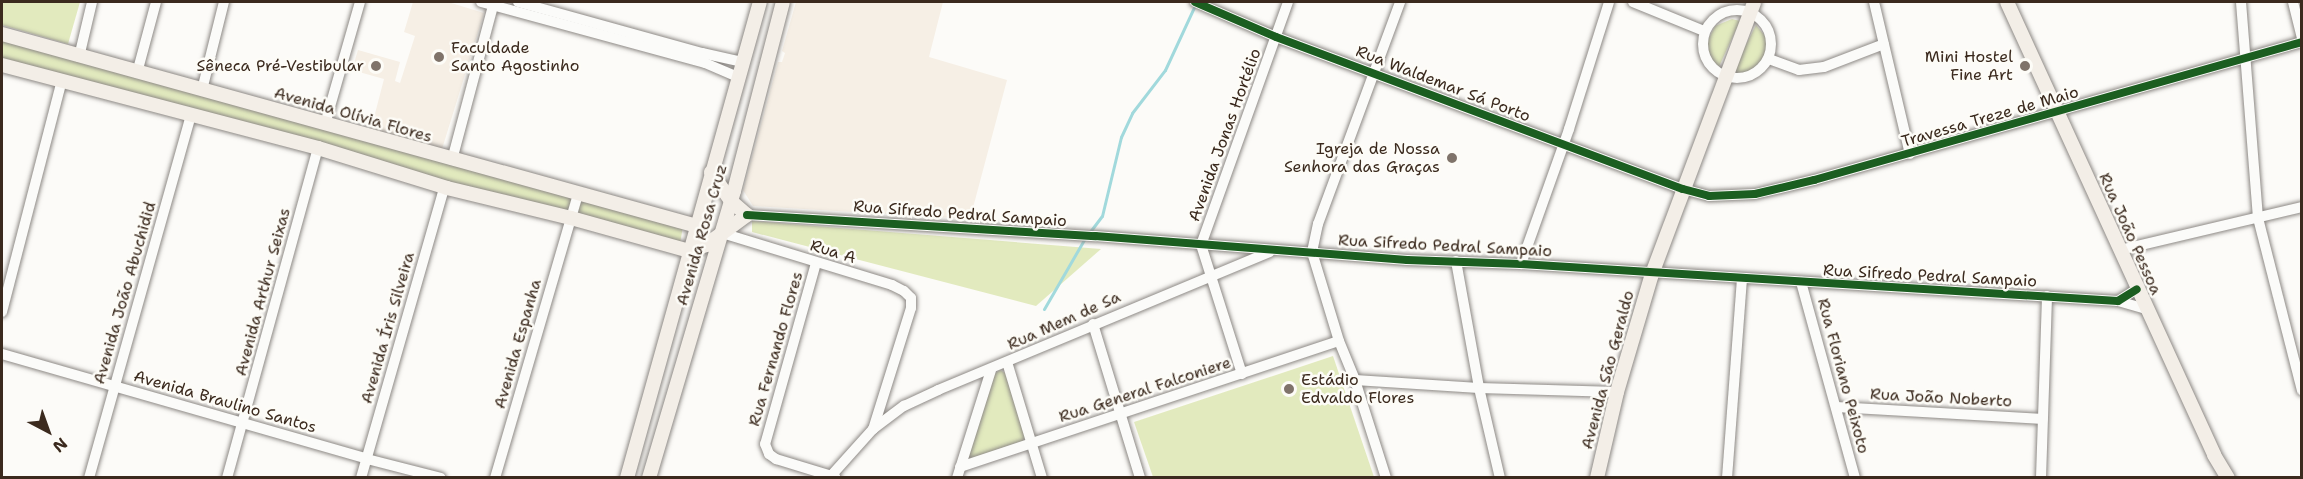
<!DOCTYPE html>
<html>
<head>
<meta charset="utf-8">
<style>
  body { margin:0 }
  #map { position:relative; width:2303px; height:479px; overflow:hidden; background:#fcfbf8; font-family:"Shantell Sans",sans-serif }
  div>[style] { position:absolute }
  .built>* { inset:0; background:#f6efe5 }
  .green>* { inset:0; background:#e2eabe }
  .stream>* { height:3px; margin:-1.5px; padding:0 1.5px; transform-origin:1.5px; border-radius:1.5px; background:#a1d9dc }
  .roads { filter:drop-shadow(0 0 2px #8d8985) drop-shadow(0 0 2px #8d8985) }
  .minor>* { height:10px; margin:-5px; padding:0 5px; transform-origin:5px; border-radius:5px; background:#fbfbf9 }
  .minor>.ring { margin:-5px; padding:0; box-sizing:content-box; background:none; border:10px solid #fbfbf9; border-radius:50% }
  .major>* { height:14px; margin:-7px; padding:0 7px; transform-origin:7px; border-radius:7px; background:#f3eee7 }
  .cycleway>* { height:8px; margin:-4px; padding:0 4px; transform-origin:4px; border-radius:4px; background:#1b5e20 }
  .dots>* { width:16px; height:16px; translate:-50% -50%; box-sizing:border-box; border:3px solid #fdfcf7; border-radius:50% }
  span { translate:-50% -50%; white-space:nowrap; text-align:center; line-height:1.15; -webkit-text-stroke:5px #fdfcf7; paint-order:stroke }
  .poi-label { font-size:16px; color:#3b2a1e }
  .left { translate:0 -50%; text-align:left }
  .right { translate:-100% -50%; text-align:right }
  .street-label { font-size:16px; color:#3b2a1e }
  .frame { position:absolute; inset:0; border:3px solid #3b2a1e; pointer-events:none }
  .north { position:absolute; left:18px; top:401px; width:60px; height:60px; -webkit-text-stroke:4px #fdfcf7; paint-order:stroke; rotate:139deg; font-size:16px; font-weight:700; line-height:24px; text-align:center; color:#3b2a1e }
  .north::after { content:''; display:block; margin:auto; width:21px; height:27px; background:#3b2a1e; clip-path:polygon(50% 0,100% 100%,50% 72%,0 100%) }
</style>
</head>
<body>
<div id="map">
  <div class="built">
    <div style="clip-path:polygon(413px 2px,448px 2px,484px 13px,442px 149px,371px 129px,384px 79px,352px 70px,358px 50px,400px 62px,395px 81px,400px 83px,415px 36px,404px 32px)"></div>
    <div style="clip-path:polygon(796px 2px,943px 2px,929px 57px,1007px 80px,970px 219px,753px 206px,743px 190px,778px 62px,782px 62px,785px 53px,782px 51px)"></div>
  </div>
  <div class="green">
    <div style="clip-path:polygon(2px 2px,80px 2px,68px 44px,2px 25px)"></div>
    <div style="clip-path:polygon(1732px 19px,1740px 21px,1716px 73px,1706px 56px,1705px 46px,1715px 26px)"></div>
    <div style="clip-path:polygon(1756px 25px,1765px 36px,1769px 50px,1761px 69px,1746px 79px,1728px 80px)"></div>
    <div style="clip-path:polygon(2px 34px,683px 226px,680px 244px,2px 63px)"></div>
    <div style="clip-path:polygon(752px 221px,1101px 249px,1036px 306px,752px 232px)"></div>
    <div style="clip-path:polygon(1333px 356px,1374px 477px,1153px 477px,1134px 422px)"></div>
    <div style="clip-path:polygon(1000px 370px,1005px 373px,1025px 437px,1022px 443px,967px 459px,992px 376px)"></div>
  </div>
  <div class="stream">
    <div style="left:1089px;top:233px;width:21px;rotate:-53deg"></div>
    <div style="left:1102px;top:216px;width:81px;rotate:-76.5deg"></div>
    <div style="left:1121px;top:137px;width:26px;rotate:-65deg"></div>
    <div style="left:1132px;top:113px;width:54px;rotate:-52.5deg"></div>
    <div style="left:1165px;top:70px;width:72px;rotate:-65.2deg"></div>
    <div style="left:1044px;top:309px;width:82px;rotate:-60deg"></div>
  </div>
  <div class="roads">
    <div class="minor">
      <div style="left:481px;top:2px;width:232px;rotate:15.2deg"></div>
      <div style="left:705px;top:63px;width:36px;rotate:23deg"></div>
      <div style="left:518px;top:2px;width:191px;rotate:15.5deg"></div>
      <div style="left:702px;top:53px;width:42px;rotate:12.4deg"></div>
      <div style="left:1195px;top:2px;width:88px;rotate:23.4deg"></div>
      <div style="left:1276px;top:37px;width:434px;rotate:20.5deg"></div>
      <div style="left:1683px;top:189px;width:27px;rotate:15deg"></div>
      <div style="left:1709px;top:196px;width:46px;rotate:-2.5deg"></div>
      <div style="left:1755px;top:194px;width:61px;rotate:-13.3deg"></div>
      <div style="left:1814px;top:180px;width:507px;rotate:-15.79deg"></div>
      <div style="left:1633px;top:2px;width:77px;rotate:22.2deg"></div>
      <div style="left:1874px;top:2px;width:156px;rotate:76.7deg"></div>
      <div style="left:2241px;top:2px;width:217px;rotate:85.5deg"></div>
      <div style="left:2258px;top:218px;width:178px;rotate:75.7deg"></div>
      <div style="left:2293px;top:2px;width:36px;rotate:76deg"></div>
      <div class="ring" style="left:1703px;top:10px;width:58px;height:58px"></div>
      <div style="left:79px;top:57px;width:57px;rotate:-76.7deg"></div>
      <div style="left:1769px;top:59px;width:32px;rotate:20deg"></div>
      <div style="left:1799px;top:70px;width:25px;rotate:-7deg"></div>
      <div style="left:1824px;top:67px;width:64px;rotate:-21deg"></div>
      <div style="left:137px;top:73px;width:73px;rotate:-75deg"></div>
      <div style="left:202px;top:90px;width:91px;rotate:-76deg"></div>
      <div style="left:325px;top:124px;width:127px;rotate:-74deg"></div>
      <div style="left:452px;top:160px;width:163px;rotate:-75.1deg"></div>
      <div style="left:747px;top:215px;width:349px;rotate:3.5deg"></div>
      <div style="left:1095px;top:236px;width:313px;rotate:4.4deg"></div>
      <div style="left:1407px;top:260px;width:114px;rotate:2deg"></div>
      <div style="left:1521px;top:264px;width:598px;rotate:3.55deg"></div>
      <div style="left:2118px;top:301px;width:22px;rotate:-32deg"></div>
      <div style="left:722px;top:233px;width:178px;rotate:17deg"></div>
      <div style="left:892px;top:285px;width:13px;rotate:27deg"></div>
      <div style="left:904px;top:291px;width:10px;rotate:45deg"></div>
      <div style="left:911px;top:298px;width:10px;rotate:90deg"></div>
      <div style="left:911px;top:308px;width:127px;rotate:107.4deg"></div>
      <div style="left:873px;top:429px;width:66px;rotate:131.9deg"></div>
      <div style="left:2120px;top:250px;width:187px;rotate:-13.3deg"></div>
      <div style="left:1456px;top:261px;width:129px;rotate:79.7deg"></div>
      <div style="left:1479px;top:388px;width:92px;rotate:76.9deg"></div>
      <div style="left:816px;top:263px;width:188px;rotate:105.7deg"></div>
      <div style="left:765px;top:444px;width:11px;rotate:68deg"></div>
      <div style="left:769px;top:454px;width:9px;rotate:36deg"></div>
      <div style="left:776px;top:459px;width:62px;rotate:17deg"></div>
      <div style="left:1521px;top:264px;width:143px;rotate:-70.4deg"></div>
      <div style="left:1569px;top:129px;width:133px;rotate:-72.5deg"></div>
      <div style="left:1801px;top:282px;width:203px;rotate:74.6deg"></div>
      <div style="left:2118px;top:301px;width:29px;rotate:16deg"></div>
      <div style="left:2px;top:312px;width:240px;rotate:-75.5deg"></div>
      <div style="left:1093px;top:324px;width:161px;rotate:73deg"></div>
      <div style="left:2px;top:354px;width:380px;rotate:16deg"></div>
      <div style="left:367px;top:459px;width:76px;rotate:14.4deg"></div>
      <div style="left:1007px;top:362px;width:121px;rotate:73.2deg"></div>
      <div style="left:1242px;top:374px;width:135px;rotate:-107.6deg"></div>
      <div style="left:1201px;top:245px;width:258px;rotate:-70.3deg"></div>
      <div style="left:1355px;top:380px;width:124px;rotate:3.7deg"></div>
      <div style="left:1479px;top:388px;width:138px;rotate:1.7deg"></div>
      <div style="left:1837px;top:407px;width:206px;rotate:3.3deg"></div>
      <div style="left:873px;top:429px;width:39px;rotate:-37deg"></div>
      <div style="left:904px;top:406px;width:38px;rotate:-25deg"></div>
      <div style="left:938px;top:390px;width:359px;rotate:-22.6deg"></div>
      <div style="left:960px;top:467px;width:399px;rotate:-18.4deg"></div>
      <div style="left:89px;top:478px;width:376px;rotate:-74.3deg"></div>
      <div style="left:227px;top:478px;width:342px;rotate:-74.6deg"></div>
      <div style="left:361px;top:478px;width:302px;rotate:-74deg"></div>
      <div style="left:495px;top:478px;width:295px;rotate:-73.7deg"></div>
      <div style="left:957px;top:478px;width:113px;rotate:-72.5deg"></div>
      <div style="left:1386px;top:478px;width:103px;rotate:-107.6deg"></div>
      <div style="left:1355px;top:380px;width:42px;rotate:-112.3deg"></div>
      <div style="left:1339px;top:341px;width:93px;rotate:-106.9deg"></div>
      <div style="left:1312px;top:252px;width:29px;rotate:-78deg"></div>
      <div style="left:1318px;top:224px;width:237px;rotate:-69.7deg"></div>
      <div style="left:1727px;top:478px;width:200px;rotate:-85.7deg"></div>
      <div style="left:2041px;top:478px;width:182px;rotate:-88.1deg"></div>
    </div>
    <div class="major">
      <div style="left:2007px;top:2px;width:498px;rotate:65.4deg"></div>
      <div style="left:2214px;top:455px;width:27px;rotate:59deg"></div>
      <div style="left:2px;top:34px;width:721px;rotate:15.44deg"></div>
      <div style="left:2px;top:65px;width:327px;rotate:14.7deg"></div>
      <div style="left:318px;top:148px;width:135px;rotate:17.2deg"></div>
      <div style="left:447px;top:188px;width:128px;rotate:13.6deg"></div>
      <div style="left:571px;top:218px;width:123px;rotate:15.6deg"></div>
      <div style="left:689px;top:251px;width:18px;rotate:-19deg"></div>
      <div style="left:706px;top:245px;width:51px;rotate:-36.2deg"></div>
      <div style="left:747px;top:215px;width:21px;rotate:-139deg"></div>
      <div style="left:731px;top:201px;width:35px;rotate:-125deg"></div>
      <div style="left:627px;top:478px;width:494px;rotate:-74.4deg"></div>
      <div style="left:649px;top:478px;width:299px;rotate:-73.5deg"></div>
      <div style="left:734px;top:191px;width:195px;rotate:-75.5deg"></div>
      <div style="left:1597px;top:478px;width:88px;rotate:-76.9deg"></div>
      <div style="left:1617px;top:392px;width:123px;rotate:-73.5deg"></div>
      <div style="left:1652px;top:274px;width:290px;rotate:-69.4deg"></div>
    </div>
  </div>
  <div class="cycleway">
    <div style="left:1195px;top:2px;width:88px;rotate:23.4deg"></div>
    <div style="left:1276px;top:37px;width:434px;rotate:20.5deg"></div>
    <div style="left:1683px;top:189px;width:27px;rotate:15deg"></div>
    <div style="left:1709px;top:196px;width:46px;rotate:-2.5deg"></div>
    <div style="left:1755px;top:194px;width:61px;rotate:-13.3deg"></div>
    <div style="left:1814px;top:180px;width:507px;rotate:-15.79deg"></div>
    <div style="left:747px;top:215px;width:349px;rotate:3.5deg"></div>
    <div style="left:1095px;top:236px;width:313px;rotate:4.4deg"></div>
    <div style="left:1407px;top:260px;width:114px;rotate:2deg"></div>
    <div style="left:1521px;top:264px;width:598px;rotate:3.55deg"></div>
    <div style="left:2118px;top:301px;width:22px;rotate:-32deg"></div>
  </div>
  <div class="dots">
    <div style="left:439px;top:57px;background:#7f736a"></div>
    <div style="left:376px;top:66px;background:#7f736a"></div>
    <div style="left:2025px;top:66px;background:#7f736a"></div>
    <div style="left:1452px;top:158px;background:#7f736a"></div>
    <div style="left:1289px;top:389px;background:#7f736a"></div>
  </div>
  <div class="poi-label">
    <span class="left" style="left:451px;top:57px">Faculdade<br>Santo Agostinho</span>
    <span class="right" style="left:2013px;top:66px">Mini Hostel<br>Fine Art</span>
    <span class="right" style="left:364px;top:66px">Sêneca Pré-Vestibular</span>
    <span class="right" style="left:1440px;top:158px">Igreja de Nossa<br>Senhora das Graças</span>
    <span class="left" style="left:1301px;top:389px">Estádio<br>Edvaldo Flores</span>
  </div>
  <div class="street-label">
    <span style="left:1443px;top:84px;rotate:21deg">Rua Waldemar Sá Porto</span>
    <span style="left:353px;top:115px;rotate:16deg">Avenida Olívia Flores</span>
    <span style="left:1990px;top:117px;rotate:-16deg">Travessa Treze de Maio</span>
    <span style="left:1225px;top:135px;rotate:-70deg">Avenida Jonas Hortélio</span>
    <span style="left:960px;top:214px;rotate:4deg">Rua Sifredo Pedral Sampaio</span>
    <span style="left:2130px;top:234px;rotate:66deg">Rua João Pessoa</span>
    <span style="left:702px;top:235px;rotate:-74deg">Avenida Rosa Cruz</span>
    <span style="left:1445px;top:246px;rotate:3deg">Rua Sifredo Pedral Sampaio</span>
    <span style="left:833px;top:252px;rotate:17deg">Rua A</span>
    <span style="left:1930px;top:276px;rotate:3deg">Rua Sifredo Pedral Sampaio</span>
    <span style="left:263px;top:292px;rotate:-75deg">Avenida Arthur Seixas</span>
    <span style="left:125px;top:293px;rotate:-74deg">Avenida João Abuchidid</span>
    <span style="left:1064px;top:321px;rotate:-24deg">Rua Mem de Sa</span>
    <span style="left:388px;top:328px;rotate:-74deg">Avenida Íris Silveira</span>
    <span style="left:518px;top:344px;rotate:-74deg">Avenida Espanha</span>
    <span style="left:776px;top:349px;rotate:-74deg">Rua Fernando Flores</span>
    <span style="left:1608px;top:370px;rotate:-75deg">Avenida São Geraldo</span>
    <span style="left:1843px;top:376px;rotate:75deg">Rua Floriano Peixoto</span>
    <span style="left:1145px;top:390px;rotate:-18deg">Rua General Falconiere</span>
    <span style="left:1941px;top:398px;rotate:3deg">Rua João Noberto</span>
    <span style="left:225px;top:402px;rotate:16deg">Avenida Braulino Santos</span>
  </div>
  <div class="frame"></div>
  <div class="north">N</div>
</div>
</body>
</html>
